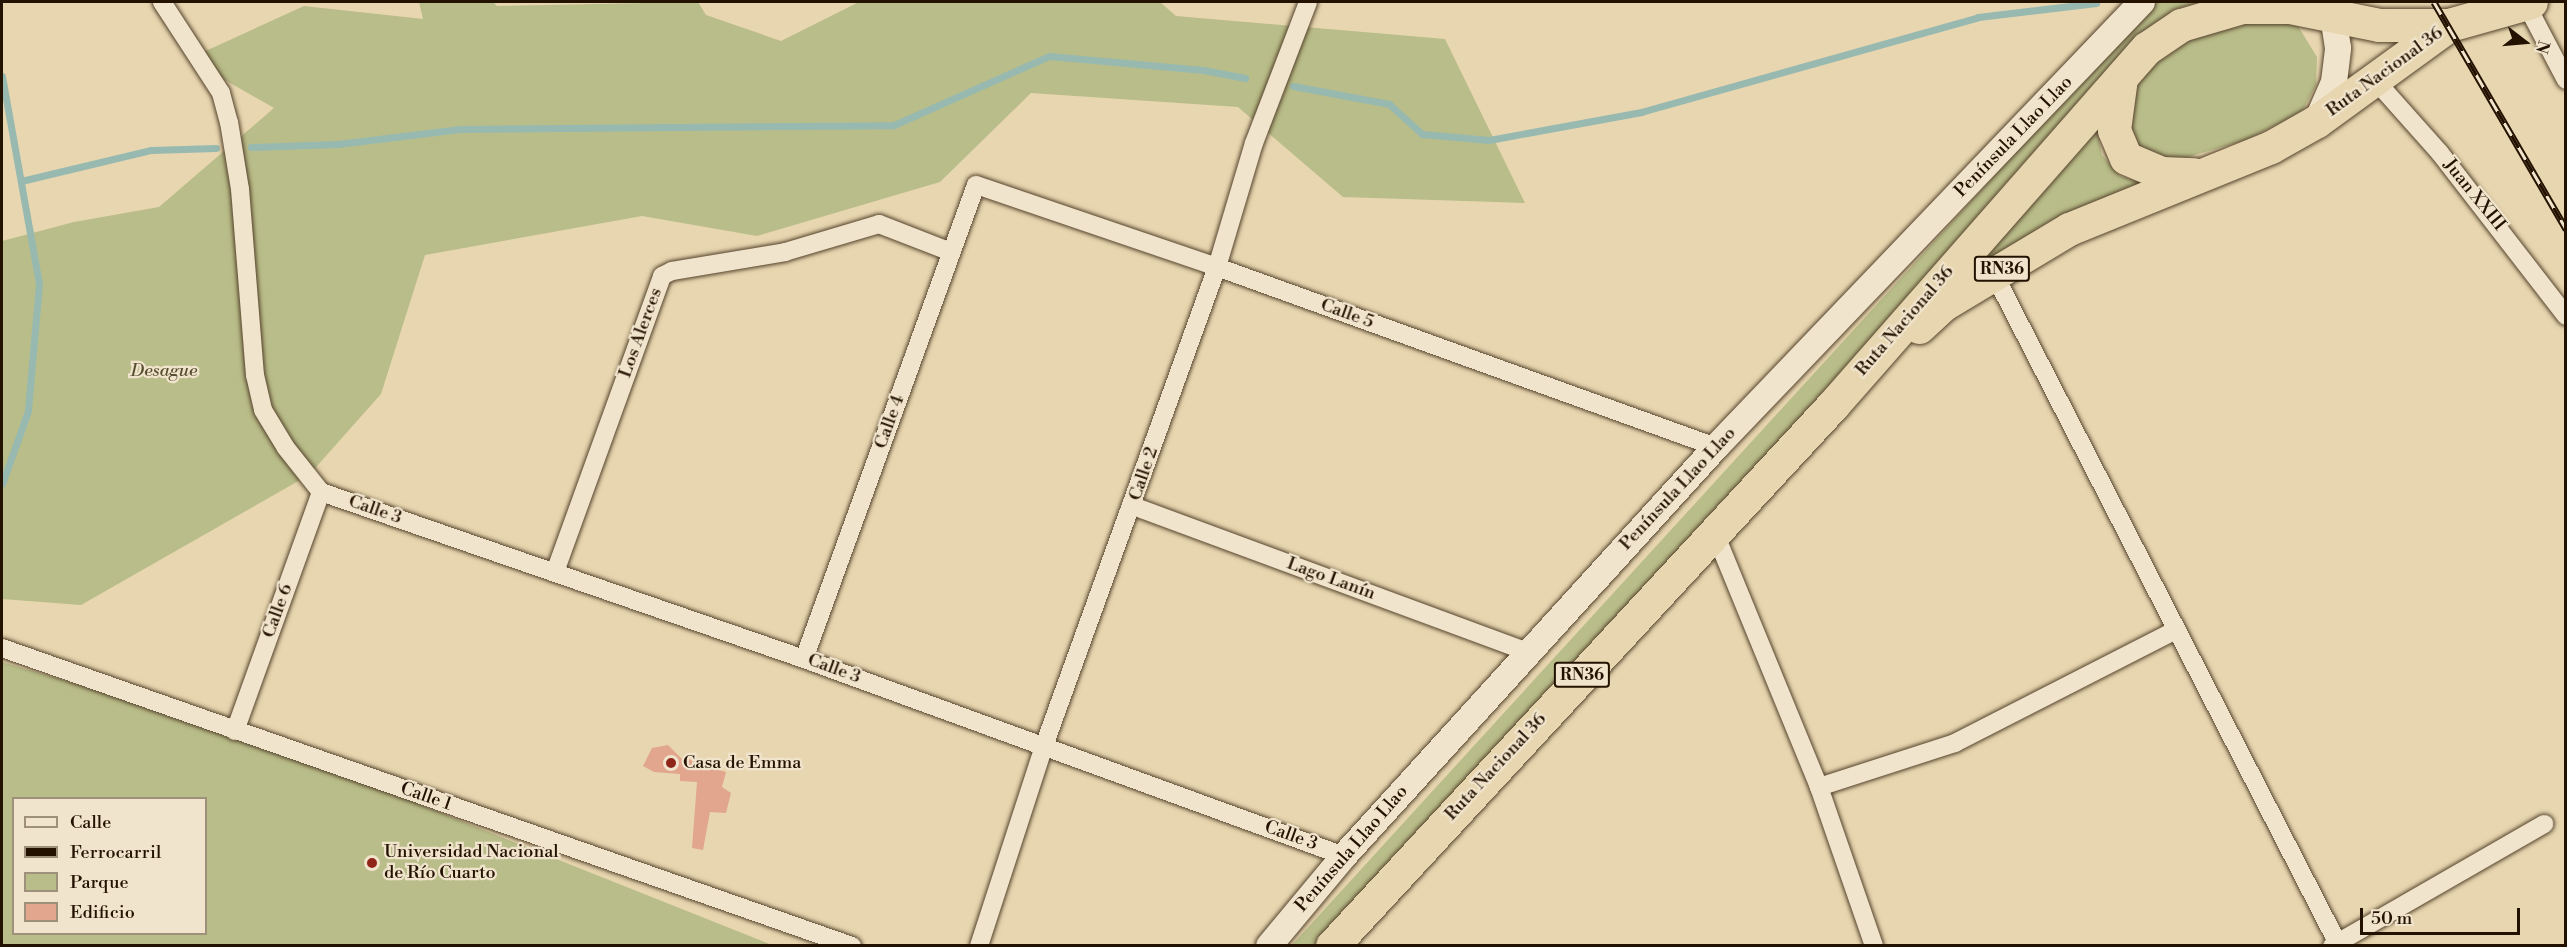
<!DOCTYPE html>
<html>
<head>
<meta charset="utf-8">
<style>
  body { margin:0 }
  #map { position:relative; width:2567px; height:947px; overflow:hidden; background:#e8d6b0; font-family:"Libre Bodoni",serif }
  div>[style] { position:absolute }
  .green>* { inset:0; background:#b9bd89 }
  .stream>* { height:7px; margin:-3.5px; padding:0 3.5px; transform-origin:3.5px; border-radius:3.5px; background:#97b9b0 }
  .building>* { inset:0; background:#e1a68d }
  .roads { filter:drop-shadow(0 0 2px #55432c) drop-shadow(0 0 2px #55432c) }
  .street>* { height:18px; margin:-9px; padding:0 9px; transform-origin:9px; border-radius:9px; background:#f0e4cc }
  .secondary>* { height:26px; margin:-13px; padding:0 13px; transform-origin:13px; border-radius:13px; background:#f0e4cc }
  .highway>* { height:33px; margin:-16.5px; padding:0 16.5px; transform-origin:16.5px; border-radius:16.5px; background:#e8d6b0 }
  .rail>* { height:7px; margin-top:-3.5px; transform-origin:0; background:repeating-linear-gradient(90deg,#f0e4cc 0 14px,#241200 0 28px); box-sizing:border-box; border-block:2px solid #241200 }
  .dots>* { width:16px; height:16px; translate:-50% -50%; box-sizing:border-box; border:3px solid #f0e4cc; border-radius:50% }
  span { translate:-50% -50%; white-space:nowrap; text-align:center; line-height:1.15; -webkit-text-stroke:4.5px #f0e4cc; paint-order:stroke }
  .shield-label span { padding:2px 4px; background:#f0e4cc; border:2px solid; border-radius:4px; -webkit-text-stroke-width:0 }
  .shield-label { font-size:16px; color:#241200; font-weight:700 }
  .street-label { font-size:18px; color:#241200 }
  .park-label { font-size:18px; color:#584e30; font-style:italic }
  .poi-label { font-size:18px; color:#241200 }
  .left { translate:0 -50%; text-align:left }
  .frame { position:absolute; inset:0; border:3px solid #241200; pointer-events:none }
  .legend { position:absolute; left:12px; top:797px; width:195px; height:138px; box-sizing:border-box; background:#f0e4cc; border:2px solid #9e907a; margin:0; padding:8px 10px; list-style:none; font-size:18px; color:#241200 }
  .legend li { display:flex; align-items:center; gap:12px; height:30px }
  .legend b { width:30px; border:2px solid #9e907a }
  .north { position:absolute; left:2495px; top:12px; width:60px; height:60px; -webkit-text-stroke:4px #f0e4cc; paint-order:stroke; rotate:106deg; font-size:16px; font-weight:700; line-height:24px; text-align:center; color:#241200 }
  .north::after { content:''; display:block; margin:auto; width:21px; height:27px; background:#241200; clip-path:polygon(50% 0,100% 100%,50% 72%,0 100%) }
  .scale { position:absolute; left:2360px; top:908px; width:160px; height:27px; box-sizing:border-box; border:3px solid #241200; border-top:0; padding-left:8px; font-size:18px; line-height:21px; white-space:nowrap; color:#241200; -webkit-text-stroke:4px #f0e4cc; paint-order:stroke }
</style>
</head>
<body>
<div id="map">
  <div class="green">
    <div style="clip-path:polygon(419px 2px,493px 2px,497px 6px,698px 2px,706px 15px,781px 41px,859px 2px,1160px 2px,1176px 16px,1445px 39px,1525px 203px,1343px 197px,1238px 107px,1031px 93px,940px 182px,757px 236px,642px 216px,425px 255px,381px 394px,309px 475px,81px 605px,2px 599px,2px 241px,74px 222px,159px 207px,274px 108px,188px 59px,304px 6px,423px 19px)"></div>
    <div style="clip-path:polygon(2153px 2px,2201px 2px,2173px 10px,1317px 945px,1291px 946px)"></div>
    <div style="clip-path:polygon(2267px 20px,2298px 26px,2317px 57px,2316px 85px,2302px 112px,2246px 140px,2181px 159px,2146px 154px,2126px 134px,2127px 101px,2145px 72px,2180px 45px,2227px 26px)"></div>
    <div style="clip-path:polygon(2096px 125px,2102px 155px,2120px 176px,2150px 185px,1943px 290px)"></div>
    <div style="clip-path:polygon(evenodd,2px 662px,235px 731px,772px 945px,2px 945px,2px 662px,14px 798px,206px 798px,206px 934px,14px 934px,14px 798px)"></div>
  </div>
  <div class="stream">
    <div style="left:2px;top:76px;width:211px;rotate:79.9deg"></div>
    <div style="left:39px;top:284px;width:127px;rotate:95deg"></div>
    <div style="left:28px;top:411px;width:77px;rotate:109.6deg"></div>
    <div style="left:1293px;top:86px;width:98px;rotate:10.6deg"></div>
    <div style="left:1389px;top:104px;width:45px;rotate:42.3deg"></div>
    <div style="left:1422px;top:134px;width:67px;rotate:5.1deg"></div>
    <div style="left:1489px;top:140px;width:155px;rotate:-10.4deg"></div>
    <div style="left:1641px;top:112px;width:350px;rotate:-15.7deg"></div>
    <div style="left:1978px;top:17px;width:119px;rotate:-6.8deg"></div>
    <div style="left:251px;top:147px;width:87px;rotate:-2deg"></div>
    <div style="left:338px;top:144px;width:123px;rotate:-7deg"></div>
    <div style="left:460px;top:129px;width:434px;rotate:-0.5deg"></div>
    <div style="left:894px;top:125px;width:170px;rotate:-24deg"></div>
    <div style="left:1049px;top:56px;width:155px;rotate:5.2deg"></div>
    <div style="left:1203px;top:70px;width:43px;rotate:10.8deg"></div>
    <div style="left:21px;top:181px;width:134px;rotate:-13.4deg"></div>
    <div style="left:151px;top:150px;width:65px;rotate:-1.8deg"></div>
  </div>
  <div class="building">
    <div style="clip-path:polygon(668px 745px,682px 759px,698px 760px,698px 764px,726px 772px,722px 787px,731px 793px,726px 813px,710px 812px,703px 850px,692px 848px,697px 782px,680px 781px,680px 774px,654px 772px,643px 766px,652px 748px)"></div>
  </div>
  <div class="roads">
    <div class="street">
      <div style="left:162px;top:2px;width:108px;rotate:57deg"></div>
      <div style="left:221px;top:93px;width:30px;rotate:75deg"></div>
      <div style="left:229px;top:122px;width:68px;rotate:80.7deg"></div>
      <div style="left:240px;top:189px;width:187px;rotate:85.4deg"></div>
      <div style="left:255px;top:375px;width:36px;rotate:77deg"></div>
      <div style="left:263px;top:410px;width:44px;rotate:58.8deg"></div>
      <div style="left:286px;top:448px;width:56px;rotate:51.5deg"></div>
      <div style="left:2525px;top:2px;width:88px;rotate:62.3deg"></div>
      <div style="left:2375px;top:80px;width:98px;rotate:48.3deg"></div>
      <div style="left:2440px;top:153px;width:206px;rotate:52.3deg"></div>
      <div style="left:1994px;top:274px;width:755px;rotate:62.82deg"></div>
      <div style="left:321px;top:492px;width:511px;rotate:19.07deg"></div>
      <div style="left:804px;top:659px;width:575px;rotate:20.04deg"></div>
      <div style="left:1133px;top:506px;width:421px;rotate:20.3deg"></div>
      <div style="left:1714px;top:531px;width:277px;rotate:67.7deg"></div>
      <div style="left:1819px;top:787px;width:168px;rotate:70.9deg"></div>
      <div style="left:555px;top:572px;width:315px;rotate:-70.1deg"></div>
      <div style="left:662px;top:276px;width:11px;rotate:-27deg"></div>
      <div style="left:672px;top:271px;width:115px;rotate:-9.5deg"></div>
      <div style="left:785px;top:252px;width:98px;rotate:-16.6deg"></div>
      <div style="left:879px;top:224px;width:77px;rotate:21.3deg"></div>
      <div style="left:2px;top:648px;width:901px;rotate:19.32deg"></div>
      <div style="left:804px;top:659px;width:504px;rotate:-70.06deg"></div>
      <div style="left:976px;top:185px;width:255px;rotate:18.8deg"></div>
      <div style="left:1217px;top:267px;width:530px;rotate:19.84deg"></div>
      <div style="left:235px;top:731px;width:254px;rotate:-70.2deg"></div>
      <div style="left:1819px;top:787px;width:143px;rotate:-17.9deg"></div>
      <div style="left:1955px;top:743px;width:248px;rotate:-27.1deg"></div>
      <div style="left:979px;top:946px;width:210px;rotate:-72deg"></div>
      <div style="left:1044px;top:746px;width:509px;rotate:-70.14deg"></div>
      <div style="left:1217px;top:267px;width:129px;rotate:-73.4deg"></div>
      <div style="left:1254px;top:143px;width:151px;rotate:-69deg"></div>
      <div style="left:2332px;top:946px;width:245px;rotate:-29.9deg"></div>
    </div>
    <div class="secondary">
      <div style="left:2317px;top:121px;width:43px;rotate:-66.4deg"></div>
      <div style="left:2334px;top:82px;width:34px;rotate:-83deg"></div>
      <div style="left:2338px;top:48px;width:47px;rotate:-98.7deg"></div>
      <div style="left:1269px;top:946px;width:117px;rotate:-50.2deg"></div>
      <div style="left:1344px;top:856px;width:553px;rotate:-47.71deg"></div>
      <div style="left:1716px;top:447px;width:616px;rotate:-46.25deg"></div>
    </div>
    <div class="highway">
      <div style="left:2121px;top:78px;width:52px;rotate:97.7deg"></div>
      <div style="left:2114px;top:130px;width:30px;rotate:67deg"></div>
      <div style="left:2126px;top:158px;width:39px;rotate:23deg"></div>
      <div style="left:2162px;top:173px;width:32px;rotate:2deg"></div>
      <div style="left:1919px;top:327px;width:34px;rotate:-43deg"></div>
      <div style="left:1944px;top:304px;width:146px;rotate:-31deg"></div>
      <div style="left:2069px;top:229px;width:218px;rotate:-22.1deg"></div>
      <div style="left:2271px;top:147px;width:53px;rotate:-29.5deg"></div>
      <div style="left:2317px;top:121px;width:163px;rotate:-36deg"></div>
      <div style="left:1332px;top:946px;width:737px;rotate:-47.2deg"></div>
      <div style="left:1833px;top:405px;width:475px;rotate:-48.7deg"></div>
      <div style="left:2147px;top:48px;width:41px;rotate:-34.1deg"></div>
      <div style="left:2181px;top:25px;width:64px;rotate:-16.4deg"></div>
      <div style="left:2242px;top:7px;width:48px"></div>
      <div style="left:2290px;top:7px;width:91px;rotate:11.4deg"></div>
      <div style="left:2379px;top:25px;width:70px"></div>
      <div style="left:2449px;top:25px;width:85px;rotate:-15.7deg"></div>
    </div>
  </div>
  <div class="rail">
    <div style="left:2434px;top:2px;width:263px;rotate:59.8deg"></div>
  </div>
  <div class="dots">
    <div style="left:671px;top:763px;background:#8f2418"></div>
    <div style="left:372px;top:863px;background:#8f2418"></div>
  </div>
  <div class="shield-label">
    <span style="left:2002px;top:269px">RN36</span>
    <span style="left:1582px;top:675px">RN36</span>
  </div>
  <div class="street-label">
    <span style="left:2385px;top:72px;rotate:-36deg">Ruta Nacional 36</span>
    <span style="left:2014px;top:137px;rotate:-46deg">Península Llao Llao</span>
    <span style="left:2474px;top:195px;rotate:51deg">Juan XXIII</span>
    <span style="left:1347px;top:314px;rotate:20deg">Calle 5</span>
    <span style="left:1905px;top:321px;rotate:-49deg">Ruta Nacional 36</span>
    <span style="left:641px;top:333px;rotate:-70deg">Los Alerces</span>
    <span style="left:890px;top:422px;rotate:-70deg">Calle 4</span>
    <span style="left:1144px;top:474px;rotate:-71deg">Calle 2</span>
    <span style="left:1678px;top:489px;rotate:-47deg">Península Llao Llao</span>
    <span style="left:375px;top:510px;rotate:19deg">Calle 3</span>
    <span style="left:1331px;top:579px;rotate:20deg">Lago Lanín</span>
    <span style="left:278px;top:611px;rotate:-70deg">Calle 6</span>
    <span style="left:834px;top:669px;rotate:20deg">Calle 3</span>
    <span style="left:1496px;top:767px;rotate:-47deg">Ruta Nacional 36</span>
    <span style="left:426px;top:797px;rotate:19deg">Calle 1</span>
    <span style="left:1291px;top:836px;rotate:20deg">Calle 3</span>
    <span style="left:1352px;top:849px;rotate:-49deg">Península Llao Llao</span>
  </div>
  <div class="park-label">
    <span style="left:164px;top:371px">Desague</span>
  </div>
  <div class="poi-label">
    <span class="left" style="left:683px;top:763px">Casa de Emma</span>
    <span class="left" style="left:384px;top:863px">Universidad Nacional<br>de Río Cuarto</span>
  </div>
  <div class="frame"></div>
  <ul class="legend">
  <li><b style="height:8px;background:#f0e4cc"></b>Calle</li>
  <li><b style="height:8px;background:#241200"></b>Ferrocarril</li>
  <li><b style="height:16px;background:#b9bd89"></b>Parque</li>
  <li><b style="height:16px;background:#e1a68d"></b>Edificio</li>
  </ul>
  <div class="north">N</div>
  <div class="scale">50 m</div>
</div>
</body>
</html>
